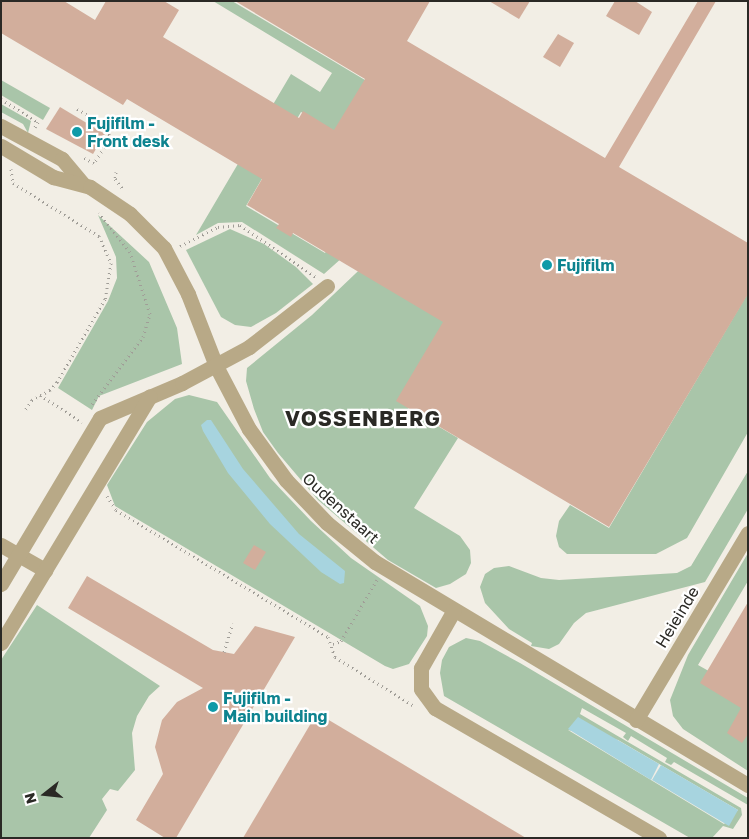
<!DOCTYPE html>
<html>
<head>
<meta charset="utf-8">
<style>
  body { margin:0 }
  #map { position:relative; width:749px; height:839px; overflow:hidden; background:#f2eee5; font-family:"Golos Text",sans-serif }
  div>[style] { position:absolute }
  .green>* { inset:0; background:#a9c5a9 }
  .water>* { inset:0; background:#a7d4df }
  .building>* { inset:0; background:#d2ae9c }
  .path>* { height:3px; margin-top:-1.5px; transform-origin:0; background:repeating-linear-gradient(90deg,#a09d97 0 1px,transparent 0 5px) }
  .minor>* { height:15px; margin:-7.5px; padding:0 7.5px; transform-origin:7.5px; border-radius:7.5px; background:#b8a987 }
  .dots>* { width:14px; height:14px; translate:-50% -50%; box-sizing:border-box; border:2px solid #fff; border-radius:50% }
  span { translate:-50% -50%; white-space:nowrap; text-align:center; line-height:1.15; -webkit-text-stroke:4.5px #fff; paint-order:stroke }
  .culture-label { font-size:16px; color:#0d838f; font-weight:700 }
  .left { translate:0 -50%; text-align:left }
  .street-label { font-size:16px; color:#2a2925 }
  .district-label { font-size:21px; color:#2a2925; font-weight:700; letter-spacing:1px }
  .frame { position:absolute; inset:0; border:2px solid #2a2925; pointer-events:none }
  .north { position:absolute; left:20px; top:769px; width:50px; height:50px; -webkit-text-stroke:4px #fff; paint-order:stroke; rotate:254deg; font-size:14px; font-weight:700; line-height:20px; text-align:center; color:#2a2925 }
  .north::after { content:''; display:block; margin:auto; width:18px; height:22px; background:#2a2925; clip-path:polygon(50% 0,100% 100%,50% 72%,0 100%) }
</style>
</head>
<body>
<div id="map">
  <div class="green">
    <div style="clip-path:polygon(213px 1px,232px 1px,365px 80px,366px 150px,301px 112px,246px 206px,325px 253px,381px 159px,550px 233px,436px 425px,458px 438px,414px 508px,460px 536px,470px 550px,471px 563px,466px 574px,450px 584px,436px 588px,388px 560px,318px 500px,278px 453px,263px 432px,254px 409px,246px 381px,247px 368px,312px 315px,376px 254px,353px 248px,324px 274px,242px 222px,218px 223px,196px 235px,291px 74px,320px 92px,332px 73px)"></div>
    <div style="clip-path:polygon(1px 80px,50px 108px,43px 120px,1px 95px)"></div>
    <div style="clip-path:polygon(1px 104px,31px 121px,28px 133px,23px 124px,1px 112px)"></div>
    <div style="clip-path:polygon(98px 215px,149px 262px,177px 328px,182px 364px,99px 396px,92px 410px,58px 388px,108px 301px,117px 278px,116px 257px)"></div>
    <div style="clip-path:polygon(230px 229px,264px 244px,296px 267px,313px 284px,276px 313px,251px 327px,235px 325px,221px 317px,186px 250px)"></div>
    <div style="clip-path:polygon(748px 293px,748px 432px,687px 538px,656px 554px,567px 554px,559px 547px,556px 536px,559px 521px,570px 505px,609px 528px)"></div>
    <div style="clip-path:polygon(189px 395px,217px 402px,270px 478px,311px 521px,351px 558px,420px 606px,428px 626px,427px 636px,409px 664px,393px 669px,385px 666px,115px 506px,107px 485px,147px 422px,175px 399px)"></div>
    <div style="clip-path:polygon(748px 471px,748px 509px,705px 582px,586px 613px,574px 623px,559px 644px,549px 649px,531px 646px,532px 643px,509px 629px,485px 603px,480px 587px,485px 574px,494px 568px,509px 566px,541px 578px,559px 580px,677px 573px,691px 566px)"></div>
    <div style="clip-path:polygon(748px 553px,748px 581px,698px 665px,748px 693px,748px 771px,683px 729px,673px 716px,670px 700px,688px 655px)"></div>
    <div style="clip-path:polygon(37px 605px,160px 686px,149px 696px,137px 716px,132px 733px,135px 770px,118px 791px,110px 789px,102px 799px,107px 810px,89px 838px,1px 838px,1px 660px)"></div>
    <div style="clip-path:polygon(evenodd,466px 638px,480px 641px,520px 663px,748px 798px,748px 805px,674px 762px,671px 765px,665px 762px,667px 758px,631px 736px,628px 741px,623px 737px,626px 733px,582px 708px,580px 714px,741px 808px,742px 815px,733px 829px,723px 826px,712px 838px,690px 838px,444px 696px,440px 673px,442px 660px,449px 647px,466px 638px,568px 730px,618px 740px,738px 810px,724px 824px,568px 730px)"></div>
  </div>
  <div class="water">
    <div style="clip-path:polygon(207px 420px,211px 420px,243px 469px,299px 534px,345px 571px,344px 583px,340px 584px,321px 572px,270px 524px,228px 473px,203px 431px,201px 425px)"></div>
    <div style="clip-path:polygon(578px 717px,659px 764px,651px 780px,568px 729px)"></div>
    <div style="clip-path:polygon(661px 765px,738px 810px,729px 826px,652px 780px)"></div>
  </div>
  <div class="building">
    <div style="clip-path:polygon(1px 1px,64px 1px,95px 20px,106px 1px,164px 1px,179px 10px,163px 37px,299px 118px,303px 111px,334px 130px,365px 79px,235px 1px,430px 1px,407px 41px,605px 158px,698px 1px,716px 1px,619px 167px,748px 243px,748px 294px,609px 527px,396px 401px,443px 322px,293px 233px,291px 237px,276px 228px,279px 224px,247px 205px,262px 179px,127px 99px,123px 105px,1px 33px)"></div>
    <div style="clip-path:polygon(489px 1px,530px 1px,519px 19px)"></div>
    <div style="clip-path:polygon(615px 1px,635px 1px,652px 12px,639px 35px,606px 16px)"></div>
    <div style="clip-path:polygon(558px 34px,574px 43px,560px 67px,543px 57px)"></div>
    <div style="clip-path:polygon(60px 107px,105px 134px,93px 154px,46px 129px)"></div>
    <div style="clip-path:polygon(254px 545px,266px 552px,255px 570px,243px 563px)"></div>
    <div style="clip-path:polygon(87px 576px,213px 650px,234px 654px,255px 626px,295px 637px,176px 838px,165px 838px,136px 820px,163px 774px,155px 747px,162px 720px,177px 702px,203px 688px,68px 608px)"></div>
    <div style="clip-path:polygon(748px 602px,748px 734px,742px 743px,727px 733px,741px 708px,700px 683px)"></div>
    <div style="clip-path:polygon(317px 713px,396px 760px,526px 838px,243px 838px)"></div>
  </div>
  <div class="path">
    <div style="left:1px;top:99px;width:44px;rotate:31.9deg"></div>
    <div style="left:38px;top:122px;width:6px;rotate:121deg"></div>
    <div style="left:77px;top:109px;width:27px;rotate:28deg"></div>
    <div style="left:101px;top:122px;width:10px;rotate:45deg"></div>
    <div style="left:108px;top:129px;width:10px;rotate:79deg"></div>
    <div style="left:110px;top:139px;width:29px;rotate:124deg"></div>
    <div style="left:94px;top:163px;width:13px;rotate:-153deg"></div>
    <div style="left:11px;top:169px;width:14px;rotate:82deg"></div>
    <div style="left:13px;top:183px;width:101px;rotate:31.6deg"></div>
    <div style="left:99px;top:236px;width:30px;rotate:66deg"></div>
    <div style="left:111px;top:263px;width:36px;rotate:99deg"></div>
    <div style="left:105px;top:299px;width:96px;rotate:120deg"></div>
    <div style="left:57px;top:382px;width:11px;rotate:131deg"></div>
    <div style="left:50px;top:390px;width:21px;rotate:151deg"></div>
    <div style="left:32px;top:400px;width:14px;rotate:124deg"></div>
    <div style="left:116px;top:172px;width:7px;rotate:98deg"></div>
    <div style="left:115px;top:179px;width:13px;rotate:51deg"></div>
    <div style="left:180px;top:246px;width:42px;rotate:-26.6deg"></div>
    <div style="left:218px;top:227px;width:22px;rotate:-5deg"></div>
    <div style="left:240px;top:225px;width:92px;rotate:34.4deg"></div>
    <div style="left:40px;top:395px;width:50px;rotate:32.7deg"></div>
    <div style="left:92px;top:404px;width:84px;rotate:-52.7deg"></div>
    <div style="left:143px;top:337px;width:24px;rotate:-73deg"></div>
    <div style="left:150px;top:314px;width:65px;rotate:-107.9deg"></div>
    <div style="left:130px;top:252px;width:50px;rotate:-128.5deg"></div>
    <div style="left:107px;top:496px;width:17px;rotate:57deg"></div>
    <div style="left:116px;top:510px;width:247px;rotate:30.9deg"></div>
    <div style="left:328px;top:637px;width:21px;rotate:71deg"></div>
    <div style="left:335px;top:657px;width:93px;rotate:31.8deg"></div>
    <div style="left:333px;top:644px;width:9px;rotate:-21deg"></div>
    <div style="left:341px;top:641px;width:71px;rotate:-59.5deg"></div>
    <div style="left:224px;top:652px;width:30px;rotate:-73deg"></div>
  </div>
  <div class="minor">
    <div style="left:1px;top:126px;width:69px;rotate:28.4deg"></div>
    <div style="left:62px;top:159px;width:33px;rotate:50deg"></div>
    <div style="left:1px;top:146px;width:61px;rotate:30.8deg"></div>
    <div style="left:53px;top:177px;width:38px;rotate:15deg"></div>
    <div style="left:90px;top:187px;width:48px;rotate:34deg"></div>
    <div style="left:130px;top:214px;width:48px;rotate:45deg"></div>
    <div style="left:164px;top:248px;width:52px;rotate:62.4deg"></div>
    <div style="left:188px;top:294px;width:77px;rotate:68.7deg"></div>
    <div style="left:216px;top:366px;width:71px;rotate:62.4deg"></div>
    <div style="left:249px;top:429px;width:63px;rotate:54deg"></div>
    <div style="left:286px;top:480px;width:59px;rotate:46.4deg"></div>
    <div style="left:327px;top:523px;width:62px;rotate:39.1deg"></div>
    <div style="left:375px;top:562px;width:435px;rotate:30.9deg"></div>
    <div style="left:1px;top:545px;width:51px;rotate:29.6deg"></div>
    <div style="left:1px;top:584px;width:193px;rotate:-59.2deg"></div>
    <div style="left:100px;top:418px;width:89px;rotate:-23.1deg"></div>
    <div style="left:182px;top:383px;width:76px;rotate:-28.2deg"></div>
    <div style="left:249px;top:347px;width:99px;rotate:-38deg"></div>
    <div style="left:454px;top:610px;width:67px;rotate:119.6deg"></div>
    <div style="left:421px;top:668px;width:21px;rotate:90deg"></div>
    <div style="left:421px;top:689px;width:24px;rotate:54deg"></div>
    <div style="left:435px;top:708px;width:259px;rotate:30.1deg"></div>
    <div style="left:1px;top:643px;width:288px;rotate:-58.9deg"></div>
    <div style="left:636px;top:720px;width:218px;rotate:-59.1deg"></div>
  </div>
  <div class="dots">
    <div style="left:77px;top:132px;background:#0f9aa8"></div>
    <div style="left:547px;top:265px;background:#0f9aa8"></div>
    <div style="left:213px;top:707px;background:#0f9aa8"></div>
  </div>
  <div class="culture-label">
    <span class="left" style="left:87px;top:132px">Fujifilm -<br>Front desk</span>
    <span class="left" style="left:557px;top:265px">Fujifilm</span>
    <span class="left" style="left:223px;top:707px">Fujifilm -<br>Main building</span>
  </div>
  <div class="street-label">
    <span style="left:341px;top:508px;rotate:42deg">Oudenstaart</span>
    <span style="left:677px;top:617px;rotate:-59deg">Heieinde</span>
  </div>
  <div class="district-label">
    <span style="left:363px;top:418px">VOSSENBERG</span>
  </div>
  <div class="frame"></div>
  <div class="north">N</div>
</div>
</body>
</html>
